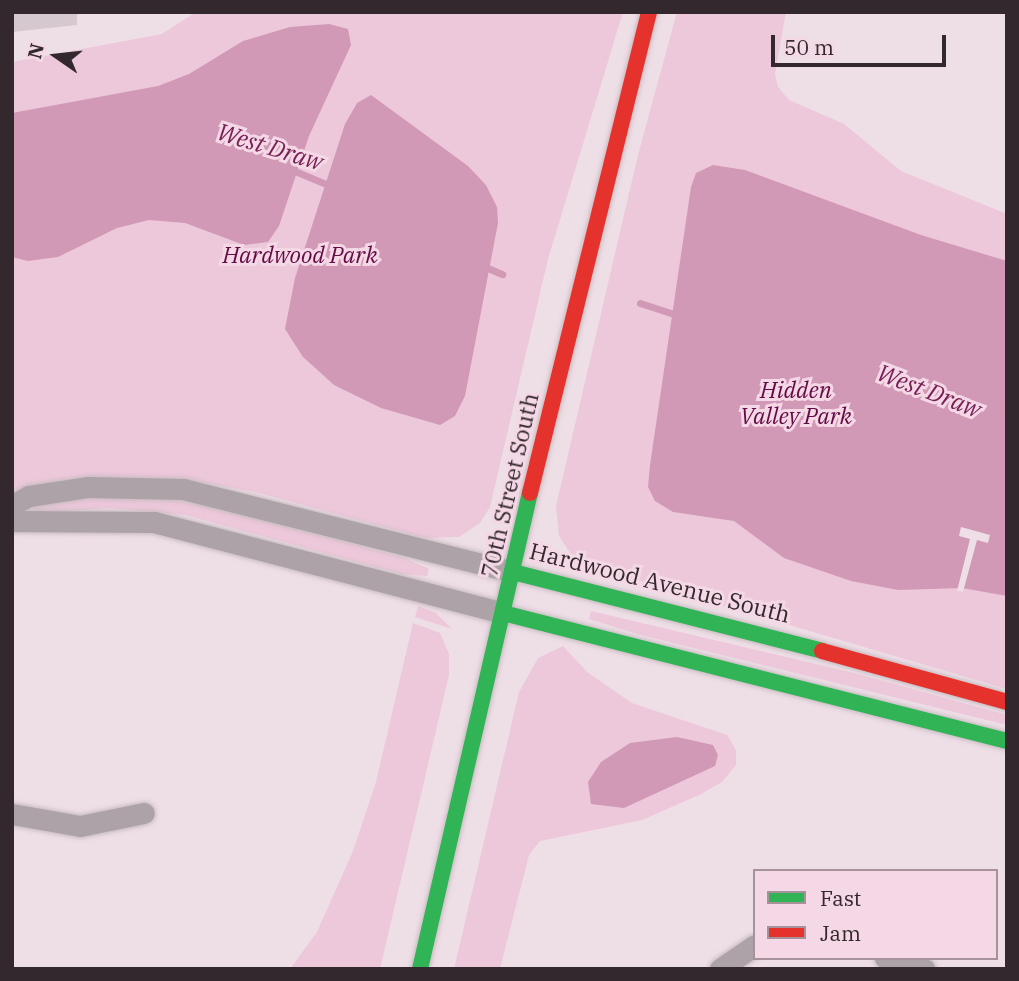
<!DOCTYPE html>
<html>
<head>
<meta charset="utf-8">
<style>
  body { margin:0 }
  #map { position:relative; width:1019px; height:981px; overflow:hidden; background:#eedee6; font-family:"IBM Plex Serif",serif }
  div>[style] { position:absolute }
  .green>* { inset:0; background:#edc8da }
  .water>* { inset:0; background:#d199b6 }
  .pier>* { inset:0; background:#eedee6 }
  .stream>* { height:7px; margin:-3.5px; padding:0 3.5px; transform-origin:3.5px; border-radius:3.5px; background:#d199b6 }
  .building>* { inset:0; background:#d5c8cf }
  .roads { filter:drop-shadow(0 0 2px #c7bbc1) drop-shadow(0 0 2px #c7bbc1) }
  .street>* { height:21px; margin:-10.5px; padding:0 10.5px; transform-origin:10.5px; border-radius:10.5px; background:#ada2a7 }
  .fast>* { height:16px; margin:-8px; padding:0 8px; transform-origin:8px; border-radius:8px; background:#30b455 }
  .jam>* { height:16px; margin:-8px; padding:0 8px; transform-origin:8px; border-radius:8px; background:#e5322d }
  span { translate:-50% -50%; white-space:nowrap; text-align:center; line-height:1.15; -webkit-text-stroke:6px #f4d8e5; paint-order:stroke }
  .park-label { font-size:23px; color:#640a45; font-style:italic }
  .street-label { font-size:23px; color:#33282d }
  .water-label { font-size:24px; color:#782156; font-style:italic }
  .frame { position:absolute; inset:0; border:14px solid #33282d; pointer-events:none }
  .legend { position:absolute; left:753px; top:869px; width:245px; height:91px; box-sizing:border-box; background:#f4d8e5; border:2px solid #a7929b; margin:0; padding:9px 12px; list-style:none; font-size:21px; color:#33282d }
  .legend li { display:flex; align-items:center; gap:14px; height:35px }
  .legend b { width:35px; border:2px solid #a7929b }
  .north { position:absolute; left:21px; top:21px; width:70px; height:70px; -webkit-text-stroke:5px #f4d8e5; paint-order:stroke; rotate:284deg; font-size:19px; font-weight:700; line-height:28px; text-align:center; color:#33282d }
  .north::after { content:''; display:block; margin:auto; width:24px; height:32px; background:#33282d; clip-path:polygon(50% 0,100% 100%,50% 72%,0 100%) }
  .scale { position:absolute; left:771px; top:35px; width:175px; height:32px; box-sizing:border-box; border:4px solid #33282d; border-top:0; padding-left:9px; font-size:21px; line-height:24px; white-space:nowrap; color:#33282d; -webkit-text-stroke:5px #f4d8e5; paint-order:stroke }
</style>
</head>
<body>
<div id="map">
  <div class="green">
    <div style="clip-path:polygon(196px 12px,623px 12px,548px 259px,490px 507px,480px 523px,459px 537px,425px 538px,255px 492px,182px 479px,88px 479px,12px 491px,12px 62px,162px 34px)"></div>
    <div style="clip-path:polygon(677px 12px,786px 12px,775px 74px,778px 87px,789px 100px,844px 124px,901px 171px,1007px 214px,1007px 689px,595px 568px,570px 553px,559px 536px,556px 506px,638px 155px)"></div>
    <div style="clip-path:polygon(87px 497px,173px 499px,205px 505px,402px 557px,429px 569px,427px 576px,401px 574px,185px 515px,110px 508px,36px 513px,33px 506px)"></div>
    <div style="clip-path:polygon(418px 606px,436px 613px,452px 629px,415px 617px)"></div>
    <div style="clip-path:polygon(591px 611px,854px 673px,1007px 715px,1007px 725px,637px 634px,589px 619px)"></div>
    <div style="clip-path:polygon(413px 623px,440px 633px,449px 654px,449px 675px,380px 969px,290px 969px,317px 932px,353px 851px,376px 782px)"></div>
    <div style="clip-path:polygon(563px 646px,587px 672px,632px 703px,727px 735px,736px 750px,736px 765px,722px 782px,699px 795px,642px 820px,540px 841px,529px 855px,500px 969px,454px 969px,519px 692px,538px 658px)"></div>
  </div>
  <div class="water">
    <div style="clip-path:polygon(329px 24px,348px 29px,351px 45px,309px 136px,279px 226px,268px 242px,244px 245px,185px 223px,149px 220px,117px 228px,58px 257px,28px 261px,12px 257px,12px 113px,158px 86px,189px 74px,243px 41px,290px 27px)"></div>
    <div style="clip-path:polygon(371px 95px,468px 166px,486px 185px,497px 207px,498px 223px,465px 396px,455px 416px,440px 425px,381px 408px,334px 385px,303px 357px,285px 329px,295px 278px,345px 124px,357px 103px)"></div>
    <div style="clip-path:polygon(713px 165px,745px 170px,921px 235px,1007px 261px,1007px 596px,962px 588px,898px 590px,851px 581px,784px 558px,734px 521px,673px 512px,655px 501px,648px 487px,650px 465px,691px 187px,696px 173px)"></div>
    <div style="clip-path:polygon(677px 737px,713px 745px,718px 755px,715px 766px,624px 808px,591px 804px,588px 782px,601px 762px,630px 743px)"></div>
  </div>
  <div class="pier">
    <div style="clip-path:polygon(961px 527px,990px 535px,988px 543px,977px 540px,963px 592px,957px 591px,970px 539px,959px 536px)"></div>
  </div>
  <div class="stream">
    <div style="left:290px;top:169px;width:47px;rotate:22.7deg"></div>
    <div style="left:483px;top:266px;width:21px;rotate:23deg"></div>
    <div style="left:640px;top:303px;width:42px;rotate:18deg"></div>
  </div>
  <div class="building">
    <div style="clip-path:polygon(12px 12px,77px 12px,77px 25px,12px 32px)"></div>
  </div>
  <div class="roads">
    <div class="street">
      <div style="left:12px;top:505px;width:19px;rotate:-28deg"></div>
      <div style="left:29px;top:496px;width:60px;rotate:-8.7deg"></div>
      <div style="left:88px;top:487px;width:95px;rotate:1.2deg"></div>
      <div style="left:183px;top:489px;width:340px;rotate:14.1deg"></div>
      <div style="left:12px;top:521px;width:142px;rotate:0.4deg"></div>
      <div style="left:154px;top:522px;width:361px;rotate:14.6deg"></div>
      <div style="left:12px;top:814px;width:69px;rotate:10deg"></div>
      <div style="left:80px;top:826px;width:65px;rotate:-11.5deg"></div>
      <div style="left:885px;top:958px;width:41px;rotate:15.8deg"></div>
      <div style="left:720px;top:969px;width:42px;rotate:-34.4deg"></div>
    </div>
    <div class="fast">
      <div style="left:513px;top:572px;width:319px;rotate:14.3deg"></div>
      <div style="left:503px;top:613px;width:520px;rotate:14.25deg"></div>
      <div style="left:420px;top:969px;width:489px;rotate:-77deg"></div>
    </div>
    <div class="jam">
      <div style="left:530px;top:493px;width:496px;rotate:-76.1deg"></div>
      <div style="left:822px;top:651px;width:192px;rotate:15.4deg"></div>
    </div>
  </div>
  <div class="park-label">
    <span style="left:300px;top:254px">Hardwood Park</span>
    <span style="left:796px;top:402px">Hidden<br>Valley Park</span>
  </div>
  <div class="street-label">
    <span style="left:509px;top:485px;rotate:-77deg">70th Street South</span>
    <span style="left:660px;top:582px;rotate:14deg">Hardwood Avenue South</span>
  </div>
  <div class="water-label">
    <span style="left:270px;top:147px;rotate:17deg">West Draw</span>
    <span style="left:929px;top:391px;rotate:21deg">West Draw</span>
  </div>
  <div class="frame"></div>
  <ul class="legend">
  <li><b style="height:9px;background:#30b455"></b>Fast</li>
  <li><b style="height:9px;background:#e5322d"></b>Jam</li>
  </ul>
  <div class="north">N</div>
  <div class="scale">50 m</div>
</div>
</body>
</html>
